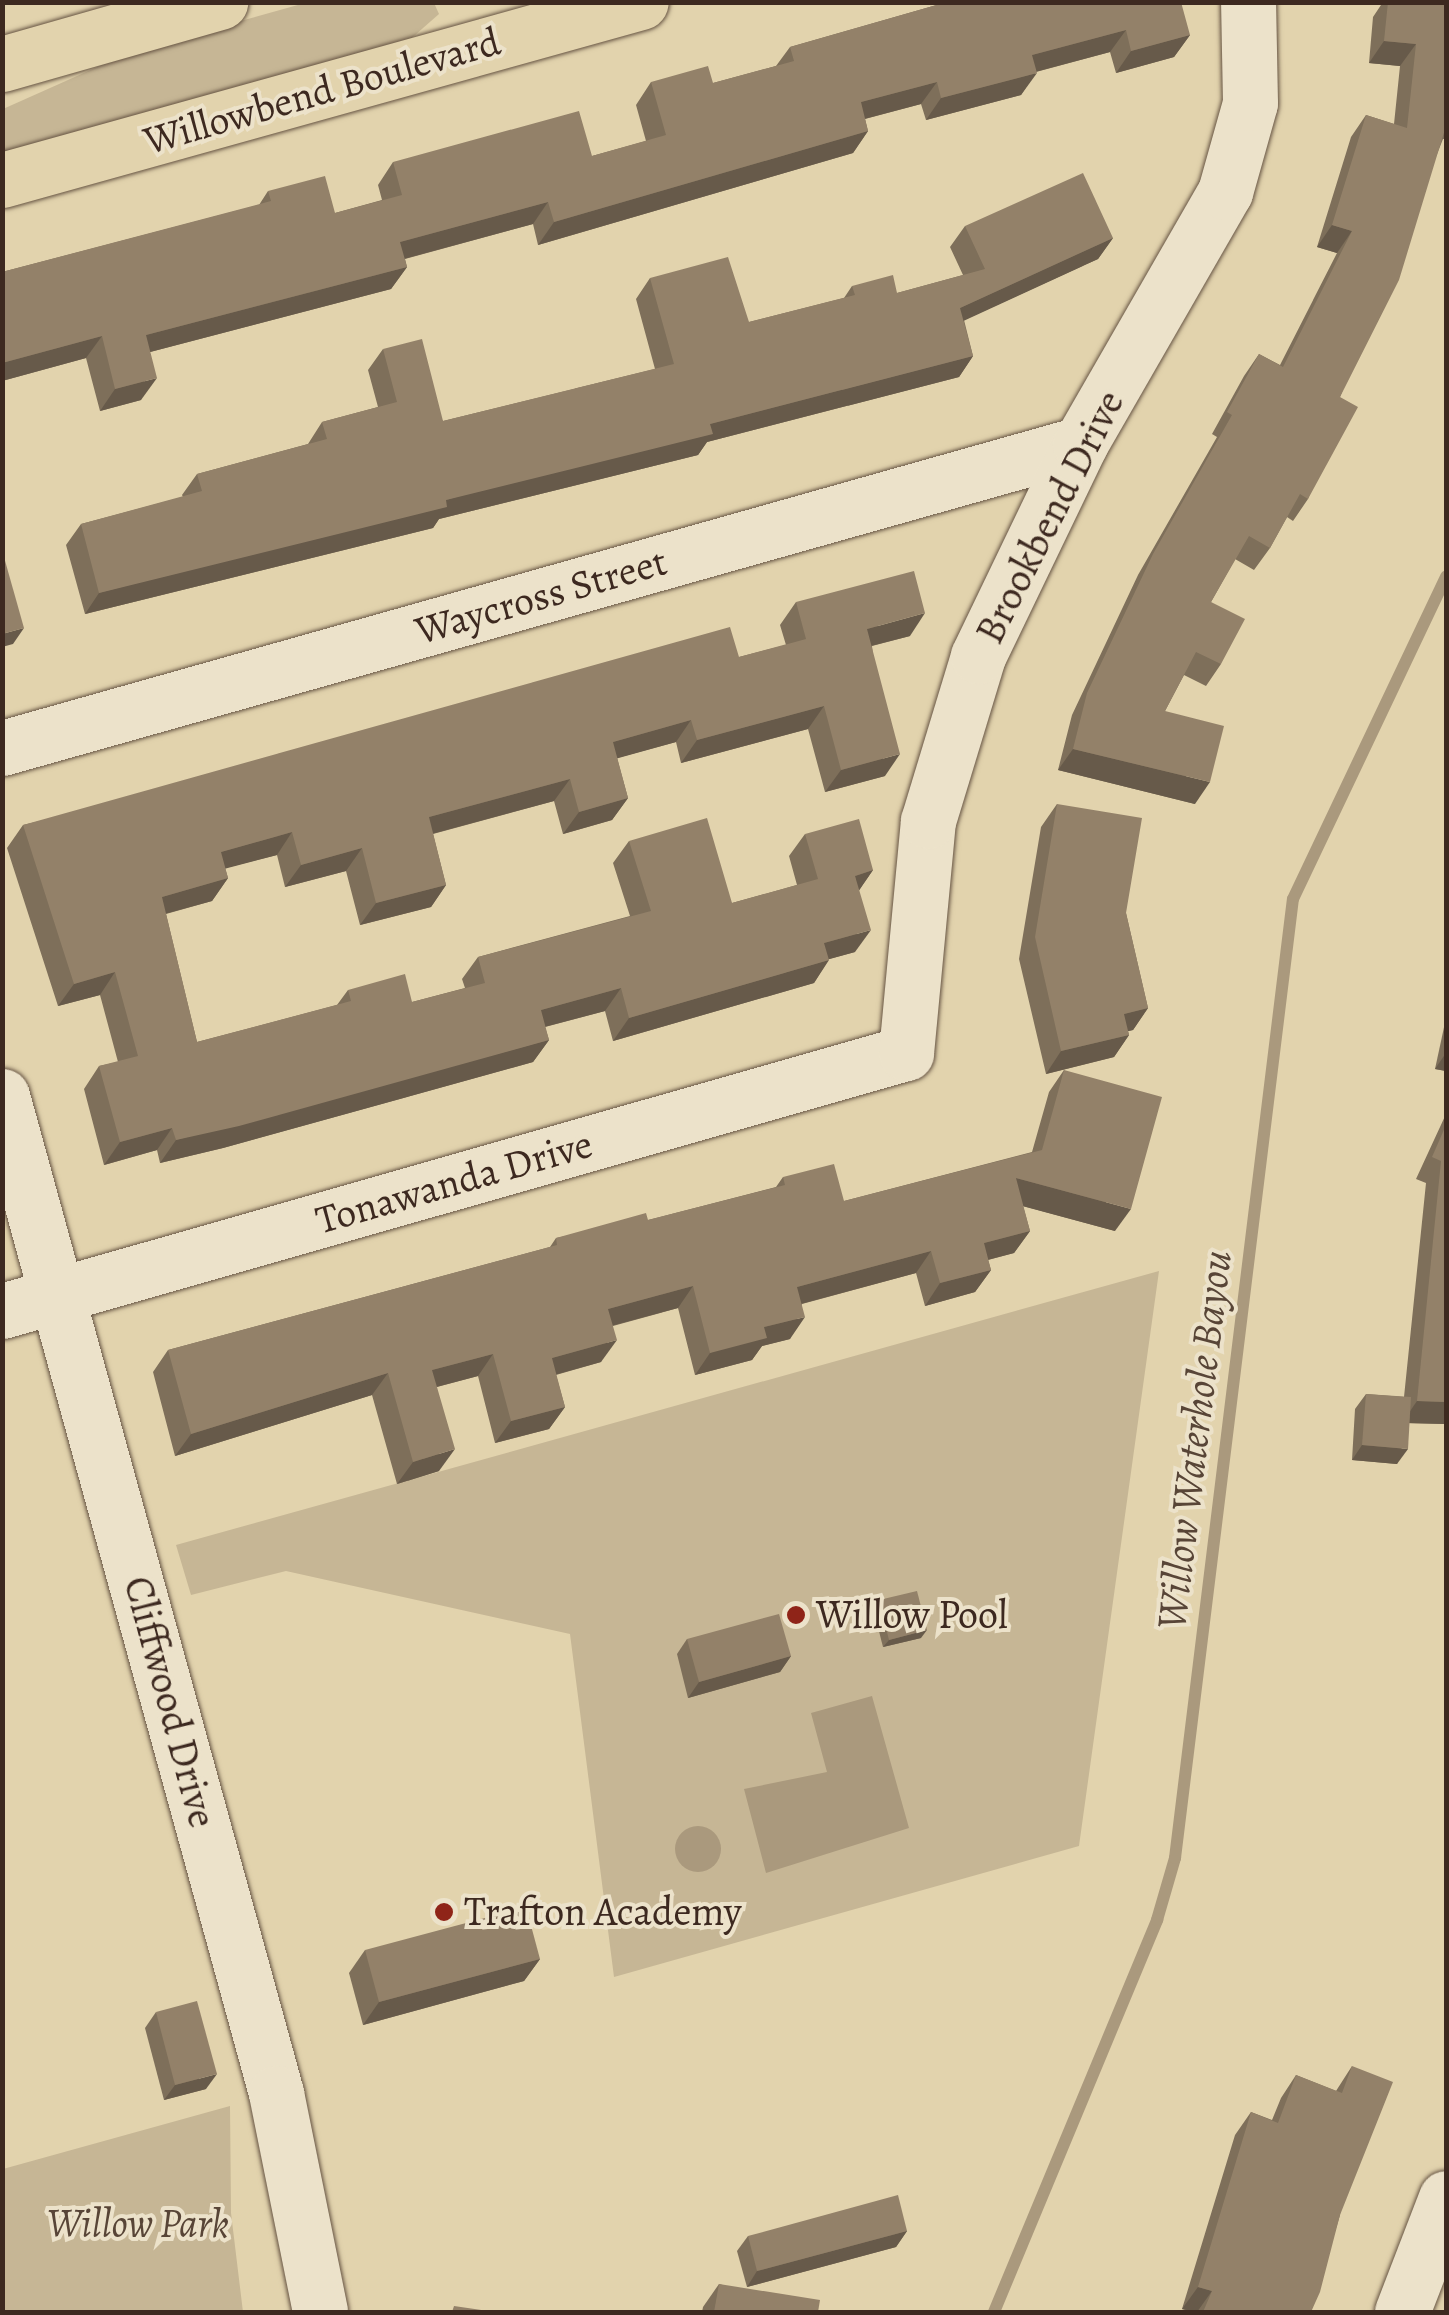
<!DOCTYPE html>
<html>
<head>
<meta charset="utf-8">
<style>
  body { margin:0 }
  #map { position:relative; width:1449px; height:2315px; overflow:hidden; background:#e2d3ad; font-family:Alegreya,serif }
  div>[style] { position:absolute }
  .green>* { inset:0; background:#c6b695 }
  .water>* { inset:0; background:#aa997d }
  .round { border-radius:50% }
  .stream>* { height:12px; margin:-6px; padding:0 6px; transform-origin:6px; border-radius:6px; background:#aa997d }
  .roads { filter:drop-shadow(0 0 2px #665443) drop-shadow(0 0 2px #665443) }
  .minor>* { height:55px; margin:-27.5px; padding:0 27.5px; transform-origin:27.5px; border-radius:27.5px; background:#ece2ca }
  .major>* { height:55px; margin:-27.5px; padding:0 27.5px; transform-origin:27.5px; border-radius:27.5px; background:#e2d3ad }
  .wall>* { inset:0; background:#7e6f5a }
  .shaded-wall>* { inset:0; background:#675a4a }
  .building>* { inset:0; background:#938169 }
  .dots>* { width:28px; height:28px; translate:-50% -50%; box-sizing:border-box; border:5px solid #ece2ca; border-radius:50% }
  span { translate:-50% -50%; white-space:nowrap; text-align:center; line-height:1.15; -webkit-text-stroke:8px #ece2ca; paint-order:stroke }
  .street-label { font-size:40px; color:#3d2920 }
  .poi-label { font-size:40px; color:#3d2920 }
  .left { translate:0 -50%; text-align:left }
  .park-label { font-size:40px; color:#584537; font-style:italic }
  .water-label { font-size:42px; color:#584537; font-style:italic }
  .frame { position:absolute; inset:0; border:5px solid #3d2920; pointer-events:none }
</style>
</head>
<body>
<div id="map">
  <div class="green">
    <div style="clip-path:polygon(305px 3px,434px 3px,439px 14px,406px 43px,3px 159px,3px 109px,133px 51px)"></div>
    <div style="clip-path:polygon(1159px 1271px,1079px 1846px,614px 1977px,570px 1634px,286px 1571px,191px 1595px,176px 1545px)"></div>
    <div style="clip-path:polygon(230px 2106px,231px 2213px,243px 2312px,3px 2312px,3px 2169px)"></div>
  </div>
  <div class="water">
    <div style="clip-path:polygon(872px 1696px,909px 1828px,766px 1873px,744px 1789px,827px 1772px,811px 1713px)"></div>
    <div class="round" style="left:675px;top:1826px;width:46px;height:46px"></div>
  </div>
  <div class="stream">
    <div style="left:994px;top:2312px;width:425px;rotate:-67.4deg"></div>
    <div style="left:1157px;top:1920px;width:65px;rotate:-73.8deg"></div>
    <div style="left:1175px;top:1858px;width:966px;rotate:-82.99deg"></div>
    <div style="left:1293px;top:899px;width:357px;rotate:-64.6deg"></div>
  </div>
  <div class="roads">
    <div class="minor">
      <div style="left:2px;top:748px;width:1120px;rotate:-15.75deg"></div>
      <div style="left:2px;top:1096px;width:1034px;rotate:74.63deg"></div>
      <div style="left:276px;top:2093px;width:223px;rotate:78.6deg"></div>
      <div style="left:2px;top:1311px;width:940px;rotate:-15.93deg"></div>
      <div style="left:906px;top:1053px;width:233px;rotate:-84.6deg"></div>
      <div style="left:928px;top:821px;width:172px;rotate:-73.1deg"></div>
      <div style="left:978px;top:656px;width:235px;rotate:-64.3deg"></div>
      <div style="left:1080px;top:444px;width:291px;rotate:-60.1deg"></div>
      <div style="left:1225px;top:192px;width:92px;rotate:-74.3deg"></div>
      <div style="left:1250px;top:103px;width:101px;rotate:-91.1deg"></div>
      <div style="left:1402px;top:2312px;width:122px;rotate:-68.9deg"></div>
    </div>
    <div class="major">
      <div style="left:2px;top:64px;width:227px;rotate:-15.9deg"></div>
      <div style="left:2px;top:180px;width:663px;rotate:-15.57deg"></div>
    </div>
  </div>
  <div class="wall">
    <div style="clip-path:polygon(947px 2px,1190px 35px,1174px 57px,1116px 73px,1110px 52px,1036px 72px,1021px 95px,926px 120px,921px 104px,865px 119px,868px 131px,853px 153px,538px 245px,533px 224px,405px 259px,407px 267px,391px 289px,150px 352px,141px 400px,100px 411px,86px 358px,2px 381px,2px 272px,259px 205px,268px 191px,335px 213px,382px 200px,378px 185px,393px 162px,592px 156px,646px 141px,636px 105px,651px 82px,713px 83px,776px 66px,790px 47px)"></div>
    <div style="clip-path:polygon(1383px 2px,1446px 2px,1446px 139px,1443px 139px,1340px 397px,1308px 499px,1293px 521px,1287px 517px,1270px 548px,1254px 570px,1235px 559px,1211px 602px,1221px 664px,1206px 686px,1184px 675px,1165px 711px,1195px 804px,1058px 770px,1072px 715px,1138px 575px,1217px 437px,1212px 434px,1244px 376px,1259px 354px,1280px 365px,1337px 253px,1317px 247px,1351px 137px,1366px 115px,1394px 124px,1400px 66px,1369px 63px,1373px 17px)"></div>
    <div style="clip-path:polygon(965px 226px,1113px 238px,1098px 259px,964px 320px,973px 356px,959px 377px,707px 442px,698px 455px,439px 519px,433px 528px,85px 614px,66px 545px,81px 524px,183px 497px,182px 495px,197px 474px,308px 444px,322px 422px,378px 407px,368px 370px,383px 349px,443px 421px,655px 369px,636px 299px,650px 278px,749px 322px,844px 298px,852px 286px,897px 293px,963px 275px,950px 247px)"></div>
    <div style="clip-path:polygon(796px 602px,910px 636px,872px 646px,885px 776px,825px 792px,808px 729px,681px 763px,676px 742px,617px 758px,628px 798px,612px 820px,563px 834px,554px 801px,433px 834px,446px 885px,431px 907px,360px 925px,346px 871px,285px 887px,277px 855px,225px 868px,228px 878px,212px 901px,166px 914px,197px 1042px,337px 1005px,348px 990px,412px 1002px,465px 988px,462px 979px,478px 957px,630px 916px,613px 863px,629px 841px,732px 903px,797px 885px,789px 856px,805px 834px,873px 870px,859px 890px,855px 952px,829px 959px,814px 983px,613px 1041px,605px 1011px,545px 1027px,549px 1040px,533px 1062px,223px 1148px,160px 1163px,157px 1150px,104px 1165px,84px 1089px,99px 1066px,118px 1062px,100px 995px,58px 1006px,7px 848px,23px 825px,739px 657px,786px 645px,780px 625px)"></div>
    <div style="clip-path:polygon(1057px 804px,1126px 913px,1148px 1008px,1133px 1030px,1128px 1031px,1129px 1035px,1114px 1057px,1046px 1074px,1019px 959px,1041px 827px)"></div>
    <div style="clip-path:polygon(1446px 1018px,1446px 1071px,1435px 1069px)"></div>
    <div style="clip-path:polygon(1064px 1070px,1115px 1231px,1023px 1206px,1030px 1231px,1014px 1253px,988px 1260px,991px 1270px,975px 1292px,925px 1306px,916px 1273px,802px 1304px,790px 1339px,762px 1346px,752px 1360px,695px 1375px,678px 1308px,613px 1326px,601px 1362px,556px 1375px,565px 1407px,549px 1429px,495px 1443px,478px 1376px,437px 1387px,439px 1471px,397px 1484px,372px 1395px,175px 1456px,153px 1372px,168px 1350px,550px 1247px,556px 1238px,648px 1220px,776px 1187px,783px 1177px,844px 1201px,1032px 1152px,1049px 1092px)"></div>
    <div style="clip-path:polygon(1446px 1114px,1446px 1424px,1409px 1423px,1397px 1464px,1352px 1460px,1355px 1409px,1366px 1394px,1404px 1397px,1426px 1183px,1416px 1179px)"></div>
    <div style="clip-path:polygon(879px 1600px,921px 1638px,883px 1647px,873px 1608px)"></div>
    <div style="clip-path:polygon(687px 1639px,791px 1656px,780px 1672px,688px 1698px,677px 1654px)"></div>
    <div style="clip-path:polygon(365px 1950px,540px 1959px,524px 1981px,363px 2025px,349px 1973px)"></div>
    <div style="clip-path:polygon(156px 2012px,206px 2089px,164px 2100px,145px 2028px)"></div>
    <div style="clip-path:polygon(1352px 2066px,1340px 2215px,1311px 2312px,1192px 2312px,1182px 2309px,1235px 2135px,1251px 2112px,1272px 2120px,1281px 2098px,1296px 2075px,1336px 2091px)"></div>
    <div style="clip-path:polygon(907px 2231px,896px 2247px,747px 2287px,737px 2251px,748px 2236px)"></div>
    <div style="clip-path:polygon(719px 2284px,818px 2312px,702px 2312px,703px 2307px)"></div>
  </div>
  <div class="shaded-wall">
    <div style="clip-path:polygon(1126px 30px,1110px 52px,1016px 77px,1032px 55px)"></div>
    <div style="clip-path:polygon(1190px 35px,1174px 57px,1116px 73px,1131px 51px)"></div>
    <div style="clip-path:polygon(1384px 41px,1416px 44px,1400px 66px,1369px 63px)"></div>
    <div style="clip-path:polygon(1037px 73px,1021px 95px,926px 120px,941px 98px)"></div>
    <div style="clip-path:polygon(937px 82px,921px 104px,845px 124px,861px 102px)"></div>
    <div style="clip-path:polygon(868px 131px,853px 153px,538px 245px,554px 222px)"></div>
    <div style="clip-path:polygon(548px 202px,533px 224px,385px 264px,400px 242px)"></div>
    <div style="clip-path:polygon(1332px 225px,1352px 231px,1337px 253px,1317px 247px)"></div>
    <div style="clip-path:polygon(1113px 238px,1098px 259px,946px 329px,960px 308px)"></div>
    <div style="clip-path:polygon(407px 267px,391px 289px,131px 357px,146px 335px)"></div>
    <div style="clip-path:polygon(102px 336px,86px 358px,2px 381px,2px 363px)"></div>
    <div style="clip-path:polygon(973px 356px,959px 377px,707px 442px,698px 455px,439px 519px,433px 528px,85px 614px,99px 593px,446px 500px,710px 424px)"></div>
    <div style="clip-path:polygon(157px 378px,141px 400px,100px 411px,115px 389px)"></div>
    <div style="clip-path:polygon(925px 613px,910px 636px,851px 651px,867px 629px)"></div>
    <div style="clip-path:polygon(24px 628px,13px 644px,2px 647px,2px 634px)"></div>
    <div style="clip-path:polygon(824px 706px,808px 729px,681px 763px,697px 740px)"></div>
    <div style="clip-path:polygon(691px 720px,676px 742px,597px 764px,613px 742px)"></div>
    <div style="clip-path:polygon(1073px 749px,1210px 782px,1195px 804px,1058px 770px)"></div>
    <div style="clip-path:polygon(900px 754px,885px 776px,825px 792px,841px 770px)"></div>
    <div style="clip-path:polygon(570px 779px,554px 801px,413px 839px,429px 817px)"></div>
    <div style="clip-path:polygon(628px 798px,612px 820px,563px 834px,579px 812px)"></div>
    <div style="clip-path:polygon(292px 832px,277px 855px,205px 874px,221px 852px)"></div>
    <div style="clip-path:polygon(362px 848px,346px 871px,285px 887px,301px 865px)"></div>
    <div style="clip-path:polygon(873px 870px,858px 892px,855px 876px)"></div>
    <div style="clip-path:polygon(228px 878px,212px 901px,146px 919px,162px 897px)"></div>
    <div style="clip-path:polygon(446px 885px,431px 907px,360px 925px,376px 903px)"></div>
    <div style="clip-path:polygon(871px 930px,855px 952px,808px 965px,824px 943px)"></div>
    <div style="clip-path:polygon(829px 960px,814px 983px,613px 1041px,629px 1018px)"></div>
    <div style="clip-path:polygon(115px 972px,100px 995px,58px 1006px,74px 984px)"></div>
    <div style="clip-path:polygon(621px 988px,605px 1011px,525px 1032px,541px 1010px)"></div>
    <div style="clip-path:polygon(1148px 1008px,1133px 1030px,1108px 1036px,1124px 1014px)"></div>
    <div style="clip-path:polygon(1129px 1035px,1114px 1057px,1046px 1074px,1061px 1051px)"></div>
    <div style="clip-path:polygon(549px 1040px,533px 1062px,223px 1148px,160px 1163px,176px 1140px)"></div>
    <div style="clip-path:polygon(1446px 1053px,1446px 1071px,1435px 1069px)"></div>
    <div style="clip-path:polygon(172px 1128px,157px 1150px,104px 1165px,120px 1142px)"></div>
    <div style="clip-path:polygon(1016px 1178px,1131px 1209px,1115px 1231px,1000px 1200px)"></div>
    <div style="clip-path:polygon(1030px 1231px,1014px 1253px,968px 1265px,984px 1243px)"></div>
    <div style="clip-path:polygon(931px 1251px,916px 1273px,782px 1309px,797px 1287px)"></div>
    <div style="clip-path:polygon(991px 1270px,975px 1292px,925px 1306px,940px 1283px)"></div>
    <div style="clip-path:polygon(693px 1286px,678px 1308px,592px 1331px,608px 1309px)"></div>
    <div style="clip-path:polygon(805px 1317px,790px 1339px,762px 1346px,752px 1360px,695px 1375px,710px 1353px,764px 1327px)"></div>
    <div style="clip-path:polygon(617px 1340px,601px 1362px,536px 1380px,552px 1358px)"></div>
    <div style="clip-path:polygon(493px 1354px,478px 1376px,417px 1392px,432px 1370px)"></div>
    <div style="clip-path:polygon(388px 1373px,372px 1395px,175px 1456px,191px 1434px)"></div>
    <div style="clip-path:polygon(1417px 1401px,1446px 1402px,1446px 1424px,1402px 1423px)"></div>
    <div style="clip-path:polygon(565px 1407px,549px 1429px,495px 1443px,511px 1421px)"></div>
    <div style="clip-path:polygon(1362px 1445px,1408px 1449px,1397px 1464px,1352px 1460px)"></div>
    <div style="clip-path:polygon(455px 1449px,439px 1471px,397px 1484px,413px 1462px)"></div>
    <div style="clip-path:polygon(927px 1630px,921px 1638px,883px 1647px,889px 1640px)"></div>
    <div style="clip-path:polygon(791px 1656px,780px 1672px,688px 1698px,699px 1682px)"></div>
    <div style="clip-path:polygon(540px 1959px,524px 1981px,363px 2025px,379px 2002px)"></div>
    <div style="clip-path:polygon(217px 2074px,206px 2089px,164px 2100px,175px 2085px)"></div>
    <div style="clip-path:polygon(907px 2231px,896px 2247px,747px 2287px,757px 2271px)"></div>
    <div style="clip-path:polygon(1198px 2287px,1212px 2291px,1197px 2312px,1182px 2309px)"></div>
  </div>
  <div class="building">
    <div style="clip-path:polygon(947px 2px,1181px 2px,1190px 35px,1131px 51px,1126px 30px,1032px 55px,1037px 73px,941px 98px,937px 82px,861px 102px,868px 131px,554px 222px,548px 202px,400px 242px,407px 267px,146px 335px,157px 378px,115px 389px,102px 336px,2px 363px,2px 272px,271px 201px,268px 191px,325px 176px,335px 213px,402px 195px,393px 162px,579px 111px,592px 156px,666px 135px,651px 82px,708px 66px,713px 83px,794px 61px,790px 47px)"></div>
    <div style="clip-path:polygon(1388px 2px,1446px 2px,1446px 126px,1399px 280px,1340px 397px,1358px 407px,1308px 499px,1300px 494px,1270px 548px,1249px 536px,1211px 602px,1245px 619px,1221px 664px,1196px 652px,1165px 711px,1224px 726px,1210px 782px,1073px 749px,1087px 693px,1153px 554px,1232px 415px,1227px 412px,1259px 354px,1283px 367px,1352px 231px,1332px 225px,1366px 115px,1407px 128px,1416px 44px,1384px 41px)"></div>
    <div style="clip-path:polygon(1083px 173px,1113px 238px,960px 308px,973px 356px,710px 424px,713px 434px,446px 500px,447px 507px,99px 593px,81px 524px,202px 491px,197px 474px,327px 439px,322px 422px,397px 402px,383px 349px,422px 339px,443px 421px,674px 364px,650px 278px,728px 257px,749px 322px,855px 295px,852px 286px,893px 275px,897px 293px,985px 269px,965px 226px)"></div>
    <div style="clip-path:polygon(2px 550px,24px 628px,2px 634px)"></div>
    <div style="clip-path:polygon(914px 571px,925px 613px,867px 629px,900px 754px,841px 770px,824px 706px,697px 740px,691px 720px,613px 742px,628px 798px,579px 812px,570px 779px,429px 817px,446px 885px,376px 903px,362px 848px,301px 865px,292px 832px,221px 852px,228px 878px,162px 897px,197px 1042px,351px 1001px,348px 990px,405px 974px,412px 1002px,485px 983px,478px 957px,651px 911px,629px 841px,707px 818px,732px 903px,818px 879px,805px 834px,859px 819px,873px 870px,855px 876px,871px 930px,824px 943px,829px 960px,629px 1018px,621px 988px,541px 1010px,549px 1040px,239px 1126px,176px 1140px,172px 1128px,120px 1142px,99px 1066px,138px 1056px,115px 972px,74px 984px,23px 825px,730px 627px,739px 657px,806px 639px,796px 602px)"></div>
    <div style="clip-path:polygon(1057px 804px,1142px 818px,1126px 913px,1148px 1008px,1124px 1014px,1129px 1035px,1061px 1051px,1035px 937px)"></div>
    <div style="clip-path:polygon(1064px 1070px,1162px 1097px,1131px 1209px,1016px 1178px,1030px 1231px,984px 1243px,991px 1270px,940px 1283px,931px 1251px,797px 1287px,805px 1317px,764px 1327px,767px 1338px,710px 1353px,693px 1286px,608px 1309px,617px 1340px,552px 1358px,565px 1407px,511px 1421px,493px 1354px,432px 1370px,455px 1449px,413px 1462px,388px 1373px,191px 1434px,168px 1350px,557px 1245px,556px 1238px,646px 1213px,648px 1220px,785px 1185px,783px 1177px,834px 1164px,844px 1201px,1042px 1150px)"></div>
    <div style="clip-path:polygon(1446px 1125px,1446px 1402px,1417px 1401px,1441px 1161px,1432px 1157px)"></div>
    <div style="clip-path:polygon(1366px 1394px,1411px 1397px,1408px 1449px,1362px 1445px)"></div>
    <div style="clip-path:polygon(917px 1591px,927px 1630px,889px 1640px,879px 1600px)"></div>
    <div style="clip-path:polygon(779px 1614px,791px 1656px,699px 1682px,687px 1639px)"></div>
    <div style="clip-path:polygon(526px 1907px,540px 1959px,379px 2002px,365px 1950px)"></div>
    <div style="clip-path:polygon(197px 2001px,217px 2074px,175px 2085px,156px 2012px)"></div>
    <div style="clip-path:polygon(1352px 2066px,1393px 2082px,1340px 2215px,1320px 2292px,1311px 2312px,1203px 2312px,1212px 2291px,1198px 2287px,1251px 2112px,1278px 2123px,1296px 2075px,1342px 2093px)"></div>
    <div style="clip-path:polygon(898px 2195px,907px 2231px,757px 2271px,748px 2236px)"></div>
    <div style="clip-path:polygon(719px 2284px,820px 2300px,818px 2312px,714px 2312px)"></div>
    <div style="clip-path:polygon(454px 2306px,495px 2312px,452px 2312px)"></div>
  </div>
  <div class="dots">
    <div style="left:796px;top:1615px;background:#8f2418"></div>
    <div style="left:444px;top:1912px;background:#8f2418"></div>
  </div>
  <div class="street-label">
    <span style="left:322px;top:91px;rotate:-16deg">Willowbend Boulevard</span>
    <span style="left:1050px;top:517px;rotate:-63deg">Brookbend Drive</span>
    <span style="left:541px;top:596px;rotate:-16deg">Waycross Street</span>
    <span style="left:454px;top:1182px;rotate:-16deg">Tonawanda Drive</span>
    <span style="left:170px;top:1702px;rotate:75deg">Cliffwood Drive</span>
  </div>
  <div class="poi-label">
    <span class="left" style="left:816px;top:1615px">Willow Pool</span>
    <span class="left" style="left:464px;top:1912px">Trafton Academy</span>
  </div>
  <div class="park-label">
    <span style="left:138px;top:2224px">Willow Park</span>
  </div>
  <div class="water-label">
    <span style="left:1194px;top:1440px;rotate:-83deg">Willow Waterhole Bayou</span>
  </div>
  <div class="frame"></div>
</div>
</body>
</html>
